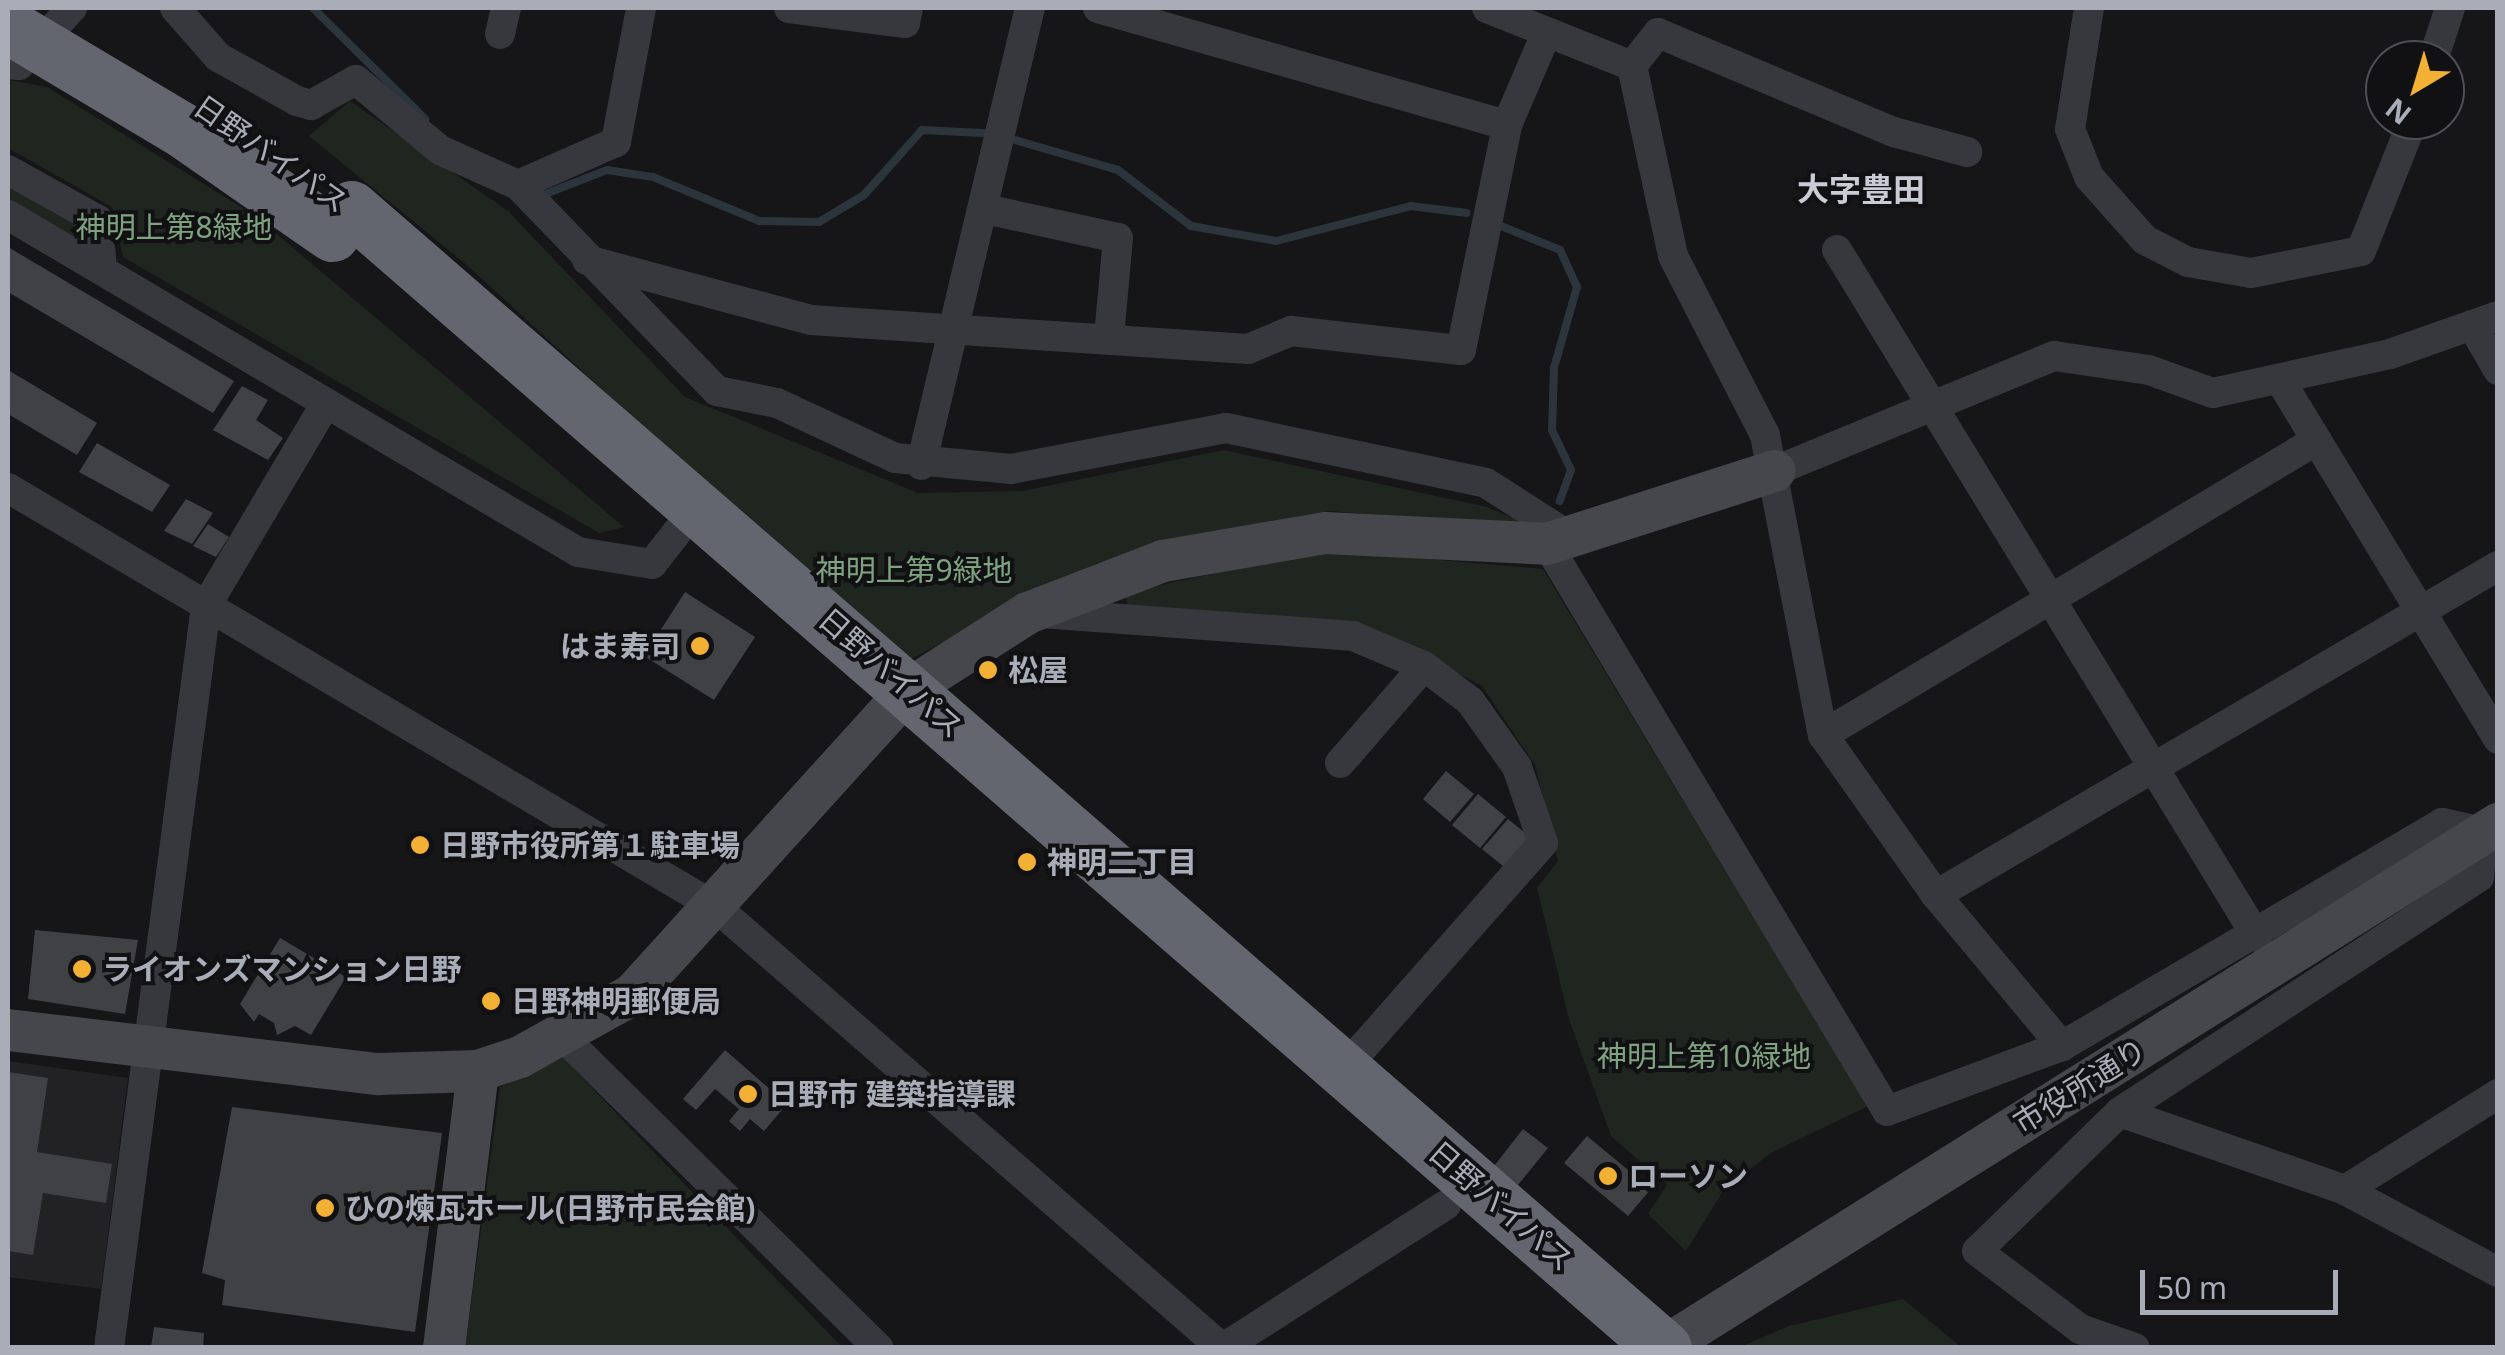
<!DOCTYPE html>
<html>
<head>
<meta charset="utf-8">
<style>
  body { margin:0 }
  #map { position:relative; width:2505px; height:1355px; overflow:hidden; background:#161618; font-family:"Noto Sans","Noto Sans JP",sans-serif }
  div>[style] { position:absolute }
  .built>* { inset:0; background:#222225 }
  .green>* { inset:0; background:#1e261f }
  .stream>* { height:8px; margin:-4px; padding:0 4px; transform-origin:4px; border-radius:4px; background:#2c353c }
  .building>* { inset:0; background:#404145 }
  .street>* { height:30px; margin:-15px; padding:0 15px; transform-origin:15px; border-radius:15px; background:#37383d }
  .secondary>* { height:42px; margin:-21px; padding:0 21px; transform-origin:21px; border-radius:21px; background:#45474d }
  .highway>* { height:55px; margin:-27.5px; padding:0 27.5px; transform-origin:27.5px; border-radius:27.5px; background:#63666e }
  .highway-bridge>* { height:55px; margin:-27.5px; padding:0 27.5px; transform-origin:27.5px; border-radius:27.5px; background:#63666e }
  .dots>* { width:28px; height:28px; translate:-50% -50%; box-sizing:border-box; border:5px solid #111113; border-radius:50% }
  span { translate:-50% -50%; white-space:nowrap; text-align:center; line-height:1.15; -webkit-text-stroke:8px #111113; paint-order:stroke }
  .street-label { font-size:30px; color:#a8adb8 }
  .park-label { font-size:30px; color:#7fa381 }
  .poi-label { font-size:30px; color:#a8adb8; font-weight:700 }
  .right { translate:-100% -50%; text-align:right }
  .left { translate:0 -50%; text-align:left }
  .neighbourhood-label { font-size:32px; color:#c9ccd4; font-weight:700 }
  .frame { position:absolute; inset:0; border:10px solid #a8adb8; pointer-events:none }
  .north { position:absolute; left:2365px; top:40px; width:100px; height:100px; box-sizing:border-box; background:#111113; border:2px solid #4d4f55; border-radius:50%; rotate:218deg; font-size:28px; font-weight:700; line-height:40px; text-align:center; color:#a8adb8 }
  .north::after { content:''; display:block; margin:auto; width:35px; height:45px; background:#f2b134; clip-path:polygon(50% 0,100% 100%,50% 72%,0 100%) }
  .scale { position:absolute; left:2140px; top:1270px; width:198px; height:45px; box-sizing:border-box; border:5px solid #a8adb8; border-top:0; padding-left:12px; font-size:30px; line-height:35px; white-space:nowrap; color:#a8adb8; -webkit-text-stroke:8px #111113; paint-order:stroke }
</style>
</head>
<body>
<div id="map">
  <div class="built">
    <div style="clip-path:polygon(8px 1061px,128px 1078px,101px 1289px,8px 1277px)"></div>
  </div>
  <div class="green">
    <div style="clip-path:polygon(8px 80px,47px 87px,254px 215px,624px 527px,599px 533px,123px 257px,112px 207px,8px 148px)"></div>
    <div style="clip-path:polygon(350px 101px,508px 211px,685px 397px,918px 493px,1022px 491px,1224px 450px,1487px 507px,1531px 526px,1329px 511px,1097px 563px,901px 664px,468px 266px,309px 136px)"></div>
    <div style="clip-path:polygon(8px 186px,80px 224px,84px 245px,8px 204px)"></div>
    <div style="clip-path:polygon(1323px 550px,1543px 569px,1868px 1106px,1771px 1153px,1725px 1188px,1686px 1251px,1648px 1214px,1667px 1185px,1611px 1136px,1569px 1019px,1537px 888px,1558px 861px,1535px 765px,1482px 686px,1379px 631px,1131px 614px,1124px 593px)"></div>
    <div style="clip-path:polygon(563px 1058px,842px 1347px,465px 1348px,500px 1087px)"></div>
    <div style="clip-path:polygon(1903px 1299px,1961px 1347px,1740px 1347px,1789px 1326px)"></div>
  </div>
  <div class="stream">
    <div style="left:313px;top:8px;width:158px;rotate:44.7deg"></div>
    <div style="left:1015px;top:140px;width:107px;rotate:16.2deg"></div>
    <div style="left:1118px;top:170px;width:92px;rotate:37.5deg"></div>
    <div style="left:1191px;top:226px;width:86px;rotate:10deg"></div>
    <div style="left:1276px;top:241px;width:139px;rotate:-14.5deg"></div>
    <div style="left:1411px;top:206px;width:56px;rotate:7.1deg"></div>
    <div style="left:548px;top:193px;width:63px;rotate:-21.3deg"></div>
    <div style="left:607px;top:170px;width:47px;rotate:8.7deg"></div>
    <div style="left:653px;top:177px;width:115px;rotate:22.5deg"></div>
    <div style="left:759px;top:221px;width:60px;rotate:1deg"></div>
    <div style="left:819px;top:222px;width:52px;rotate:-31deg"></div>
    <div style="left:864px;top:195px;width:87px;rotate:-48.3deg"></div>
    <div style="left:922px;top:130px;width:61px;rotate:2.8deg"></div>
    <div style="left:1501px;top:226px;width:64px;rotate:22.1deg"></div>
    <div style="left:1560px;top:250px;width:41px;rotate:65.3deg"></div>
    <div style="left:1577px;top:287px;width:84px;rotate:105.9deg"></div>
    <div style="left:1554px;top:368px;width:62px;rotate:91.8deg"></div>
    <div style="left:1552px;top:430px;width:44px;rotate:64.6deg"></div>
    <div style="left:1571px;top:470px;width:33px;rotate:110deg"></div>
  </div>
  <div class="building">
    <div style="clip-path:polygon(8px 247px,234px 381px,213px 413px,8px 292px)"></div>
    <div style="clip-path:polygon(8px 370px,97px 423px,77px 455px,8px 414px)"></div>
    <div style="clip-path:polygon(242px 386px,268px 400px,256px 420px,283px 438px,268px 460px,213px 430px)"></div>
    <div style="clip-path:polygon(97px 443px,170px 485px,152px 512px,79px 472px)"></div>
    <div style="clip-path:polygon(186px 499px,213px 513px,192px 544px,164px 531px)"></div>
    <div style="clip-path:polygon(208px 524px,229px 537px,216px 557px,193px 546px)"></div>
    <div style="clip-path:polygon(685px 592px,755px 637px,714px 700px,644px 656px)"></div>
    <div style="clip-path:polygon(1446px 771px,1474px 794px,1450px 822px,1423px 799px)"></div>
    <div style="clip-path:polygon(1478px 794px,1506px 817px,1480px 848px,1452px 825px)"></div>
    <div style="clip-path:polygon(1508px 819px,1540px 845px,1514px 875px,1482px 849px)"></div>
    <div style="clip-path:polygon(35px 930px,138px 940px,125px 1014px,28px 999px)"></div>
    <div style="clip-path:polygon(280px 938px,346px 977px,311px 1035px,295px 1026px,277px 1035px,274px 1023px,259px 1014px,254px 1022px,240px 1004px)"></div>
    <div style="clip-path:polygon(725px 1050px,787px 1104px,764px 1131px,750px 1119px,740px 1131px,729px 1121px,739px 1109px,715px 1089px,696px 1110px,683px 1099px)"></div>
    <div style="clip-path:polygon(8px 1072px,48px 1078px,37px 1152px,112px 1164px,106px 1203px,43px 1193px,33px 1255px,8px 1251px)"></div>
    <div style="clip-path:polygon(232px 1107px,442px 1133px,415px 1332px,222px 1305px,225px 1280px,202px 1273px)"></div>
    <div style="clip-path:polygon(1523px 1129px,1548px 1148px,1518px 1185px,1494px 1166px)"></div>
    <div style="clip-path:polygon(1587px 1136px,1651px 1189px,1628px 1216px,1564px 1163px)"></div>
    <div style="clip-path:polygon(154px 1327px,204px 1333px,203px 1348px,151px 1348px)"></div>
  </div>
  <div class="street">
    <div style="left:175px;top:8px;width:65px;rotate:48.7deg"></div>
    <div style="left:218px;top:57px;width:90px;rotate:29.1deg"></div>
    <div style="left:297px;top:101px;width:15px;rotate:16deg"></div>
    <div style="left:311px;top:105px;width:51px;rotate:-29.1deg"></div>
    <div style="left:356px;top:80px;width:109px;rotate:39.8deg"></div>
    <div style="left:440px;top:150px;width:85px;rotate:24.2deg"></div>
    <div style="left:518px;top:185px;width:286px;rotate:46deg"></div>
    <div style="left:717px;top:391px;width:61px;rotate:11.3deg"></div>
    <div style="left:777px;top:403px;width:130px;rotate:25deg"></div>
    <div style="left:895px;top:458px;width:117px;rotate:5.4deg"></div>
    <div style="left:1011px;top:469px;width:219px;rotate:-10.8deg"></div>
    <div style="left:1226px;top:428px;width:266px;rotate:11.9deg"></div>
    <div style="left:1486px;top:483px;width:98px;rotate:32.6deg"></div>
    <div style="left:789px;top:8px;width:117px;rotate:7.4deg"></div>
    <div style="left:905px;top:23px;width:15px;rotate:-79deg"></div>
    <div style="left:1098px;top:8px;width:425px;rotate:16deg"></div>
    <div style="left:1487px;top:8px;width:156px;rotate:21.8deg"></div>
    <div style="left:1632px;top:66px;width:194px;rotate:77.8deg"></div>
    <div style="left:1673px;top:256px;width:201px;rotate:62.8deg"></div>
    <div style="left:1765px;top:435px;width:306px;rotate:79.1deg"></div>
    <div style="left:1823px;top:735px;width:196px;rotate:54.8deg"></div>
    <div style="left:1936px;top:895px;width:197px;rotate:50.2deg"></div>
    <div style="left:2062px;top:1046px;width:441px;rotate:-30.4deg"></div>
    <div style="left:2442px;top:823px;width:42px;rotate:12.4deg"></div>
    <div style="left:2483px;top:832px;width:45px;rotate:95.1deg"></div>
    <div style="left:2479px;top:877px;width:429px;rotate:146.8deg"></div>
    <div style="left:2120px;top:1112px;width:199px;rotate:135.8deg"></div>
    <div style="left:1977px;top:1251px;width:129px;rotate:37.1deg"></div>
    <div style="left:2080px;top:1329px;width:58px;rotate:19.1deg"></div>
    <div style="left:2089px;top:8px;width:122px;rotate:98.9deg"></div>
    <div style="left:2070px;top:129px;width:52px;rotate:68.4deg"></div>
    <div style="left:2089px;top:177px;width:84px;rotate:48.4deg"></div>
    <div style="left:2145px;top:240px;width:48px;rotate:27.1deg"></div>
    <div style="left:2188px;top:262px;width:64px;rotate:9.9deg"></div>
    <div style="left:2251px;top:273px;width:112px;rotate:-11.3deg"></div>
    <div style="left:2361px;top:251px;width:141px;rotate:-68.3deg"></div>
    <div style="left:500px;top:34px;width:27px;rotate:-77deg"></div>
    <div style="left:2433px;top:60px;width:55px;rotate:-71.9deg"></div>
    <div style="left:8px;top:64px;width:11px;rotate:5deg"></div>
    <div style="left:19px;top:65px;width:78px;rotate:-47.1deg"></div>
    <div style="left:1632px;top:66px;width:42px;rotate:-51.8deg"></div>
    <div style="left:1658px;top:33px;width:256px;rotate:22.8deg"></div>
    <div style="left:1894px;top:132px;width:76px;rotate:15.3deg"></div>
    <div style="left:8px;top:170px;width:103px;rotate:29.1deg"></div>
    <div style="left:98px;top:220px;width:50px;rotate:85.4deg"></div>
    <div style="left:518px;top:185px;width:107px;rotate:-23.7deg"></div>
    <div style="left:616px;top:142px;width:136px;rotate:-79.4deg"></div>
    <div style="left:985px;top:209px;width:136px;rotate:12.3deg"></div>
    <div style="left:1118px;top:238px;width:98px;rotate:95.2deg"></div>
    <div style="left:8px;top:215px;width:662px;rotate:30.59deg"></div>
    <div style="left:578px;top:552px;width:75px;rotate:9.2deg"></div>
    <div style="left:652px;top:564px;width:42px;rotate:-51.8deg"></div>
    <div style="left:1837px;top:250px;width:805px;rotate:58.56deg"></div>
    <div style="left:587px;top:260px;width:232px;rotate:15deg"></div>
    <div style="left:811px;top:320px;width:438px;rotate:3.8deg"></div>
    <div style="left:1248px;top:349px;width:47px;rotate:-22.7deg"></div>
    <div style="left:1291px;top:331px;width:171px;rotate:6.4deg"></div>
    <div style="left:1461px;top:350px;width:230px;rotate:-78.4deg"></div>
    <div style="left:1507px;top:125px;width:99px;rotate:-66.8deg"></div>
    <div style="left:2472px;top:325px;width:52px;rotate:60deg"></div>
    <div style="left:2280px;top:380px;width:420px;rotate:58.7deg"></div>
    <div style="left:921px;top:465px;width:470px;rotate:-76.6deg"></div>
    <div style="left:1775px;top:471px;width:302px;rotate:-22.4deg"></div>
    <div style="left:2054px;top:356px;width:96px;rotate:8.4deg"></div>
    <div style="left:2149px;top:370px;width:68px;rotate:19.8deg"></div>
    <div style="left:2213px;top:393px;width:181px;rotate:-12.4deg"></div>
    <div style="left:2390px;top:354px;width:114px;rotate:-19.4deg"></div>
    <div style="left:8px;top:488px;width:824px;rotate:30.64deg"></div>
    <div style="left:717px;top:908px;width:670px;rotate:41.07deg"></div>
    <div style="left:1547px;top:544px;width:661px;rotate:59.05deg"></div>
    <div style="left:1887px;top:1111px;width:187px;rotate:-20.4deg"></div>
    <div style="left:1041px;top:613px;width:313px;rotate:4.2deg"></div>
    <div style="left:1353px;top:636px;width:77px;rotate:22.9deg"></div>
    <div style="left:1424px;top:666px;width:58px;rotate:37.3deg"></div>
    <div style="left:1470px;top:701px;width:81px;rotate:54.5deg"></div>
    <div style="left:1517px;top:767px;width:80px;rotate:71.1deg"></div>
    <div style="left:1543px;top:843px;width:301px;rotate:131.4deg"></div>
    <div style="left:1823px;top:735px;width:575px;rotate:-30.84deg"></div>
    <div style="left:1340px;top:763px;width:128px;rotate:-49.1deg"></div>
    <div style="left:1936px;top:895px;width:651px;rotate:-30.35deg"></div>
    <div style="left:563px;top:1037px;width:443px;rotate:44.6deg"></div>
    <div style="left:2120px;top:1112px;width:238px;rotate:19.1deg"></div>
    <div style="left:2345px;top:1190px;width:174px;rotate:28.2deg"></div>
    <div style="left:2345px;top:1190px;width:181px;rotate:-32.1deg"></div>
    <div style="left:109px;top:1348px;width:748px;rotate:-82.55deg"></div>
    <div style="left:206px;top:606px;width:234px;rotate:-59.4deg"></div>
    <div style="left:1223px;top:1348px;width:265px;rotate:-32.7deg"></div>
  </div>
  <div class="secondary">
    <div style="left:8px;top:1030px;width:374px;rotate:6.8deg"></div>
    <div style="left:379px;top:1074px;width:99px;rotate:-1.7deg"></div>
    <div style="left:478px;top:1071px;width:44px;rotate:-18.4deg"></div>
    <div style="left:520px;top:1057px;width:128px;rotate:-29deg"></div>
    <div style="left:632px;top:995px;width:413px;rotate:-47.8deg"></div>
    <div style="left:909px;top:689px;width:141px;rotate:-32.6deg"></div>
    <div style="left:1028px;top:613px;width:145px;rotate:-21.1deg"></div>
    <div style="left:1163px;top:561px;width:164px;rotate:-9.8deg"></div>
    <div style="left:1325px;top:533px;width:222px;rotate:2.8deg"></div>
    <div style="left:1547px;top:544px;width:239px;rotate:-17.8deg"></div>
    <div style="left:444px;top:1348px;width:279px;rotate:-83deg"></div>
    <div style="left:1662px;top:1348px;width:987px;rotate:-32.08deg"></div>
  </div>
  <div class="highway">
    <div style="left:351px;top:208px;width:1739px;rotate:40.97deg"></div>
  </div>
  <div class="highway-bridge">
    <div style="left:8px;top:26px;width:201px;rotate:30.8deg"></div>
    <div style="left:181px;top:129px;width:184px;rotate:34.8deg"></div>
  </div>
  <div class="dots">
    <div style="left:700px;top:646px;background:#f2b134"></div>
    <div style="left:988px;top:670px;background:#f2b134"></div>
    <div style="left:420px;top:845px;background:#f2b134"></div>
    <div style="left:1027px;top:862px;background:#f2b134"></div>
    <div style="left:82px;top:969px;background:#f2b134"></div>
    <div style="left:491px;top:1001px;background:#f2b134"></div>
    <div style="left:748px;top:1094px;background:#f2b134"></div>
    <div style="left:1608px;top:1176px;background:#f2b134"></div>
    <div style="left:325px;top:1208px;background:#f2b134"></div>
  </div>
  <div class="street-label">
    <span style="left:271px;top:154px;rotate:35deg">日野バイパス</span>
    <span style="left:891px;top:673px;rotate:41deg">日野バイパス</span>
    <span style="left:2080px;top:1086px;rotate:-32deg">市役所通り</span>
    <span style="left:1501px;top:1206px;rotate:41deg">日野バイパス</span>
  </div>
  <div class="park-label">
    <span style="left:174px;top:227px">神明上第8緑地</span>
    <span style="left:914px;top:570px">神明上第9緑地</span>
    <span style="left:1704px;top:1056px">神明上第10緑地</span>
  </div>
  <div class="poi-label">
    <span class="right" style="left:680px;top:646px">はま寿司</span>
    <span class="left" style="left:1008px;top:670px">松屋</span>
    <span class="left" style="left:440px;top:845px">日野市役所第１駐車場</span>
    <span class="left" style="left:1047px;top:862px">神明二丁目</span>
    <span class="left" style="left:102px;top:969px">ライオンズマンション日野</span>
    <span class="left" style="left:511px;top:1001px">日野神明郵便局</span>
    <span class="left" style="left:768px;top:1094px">日野市 建築指導課</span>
    <span class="left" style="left:1628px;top:1176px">ローソン</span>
    <span class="left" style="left:345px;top:1208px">ひの煉瓦ホール(日野市民会館)</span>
  </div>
  <div class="neighbourhood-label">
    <span style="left:1861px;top:189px">大字豊田</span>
  </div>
  <div class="frame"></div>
  <div class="north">N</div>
  <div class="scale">50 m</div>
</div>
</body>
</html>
